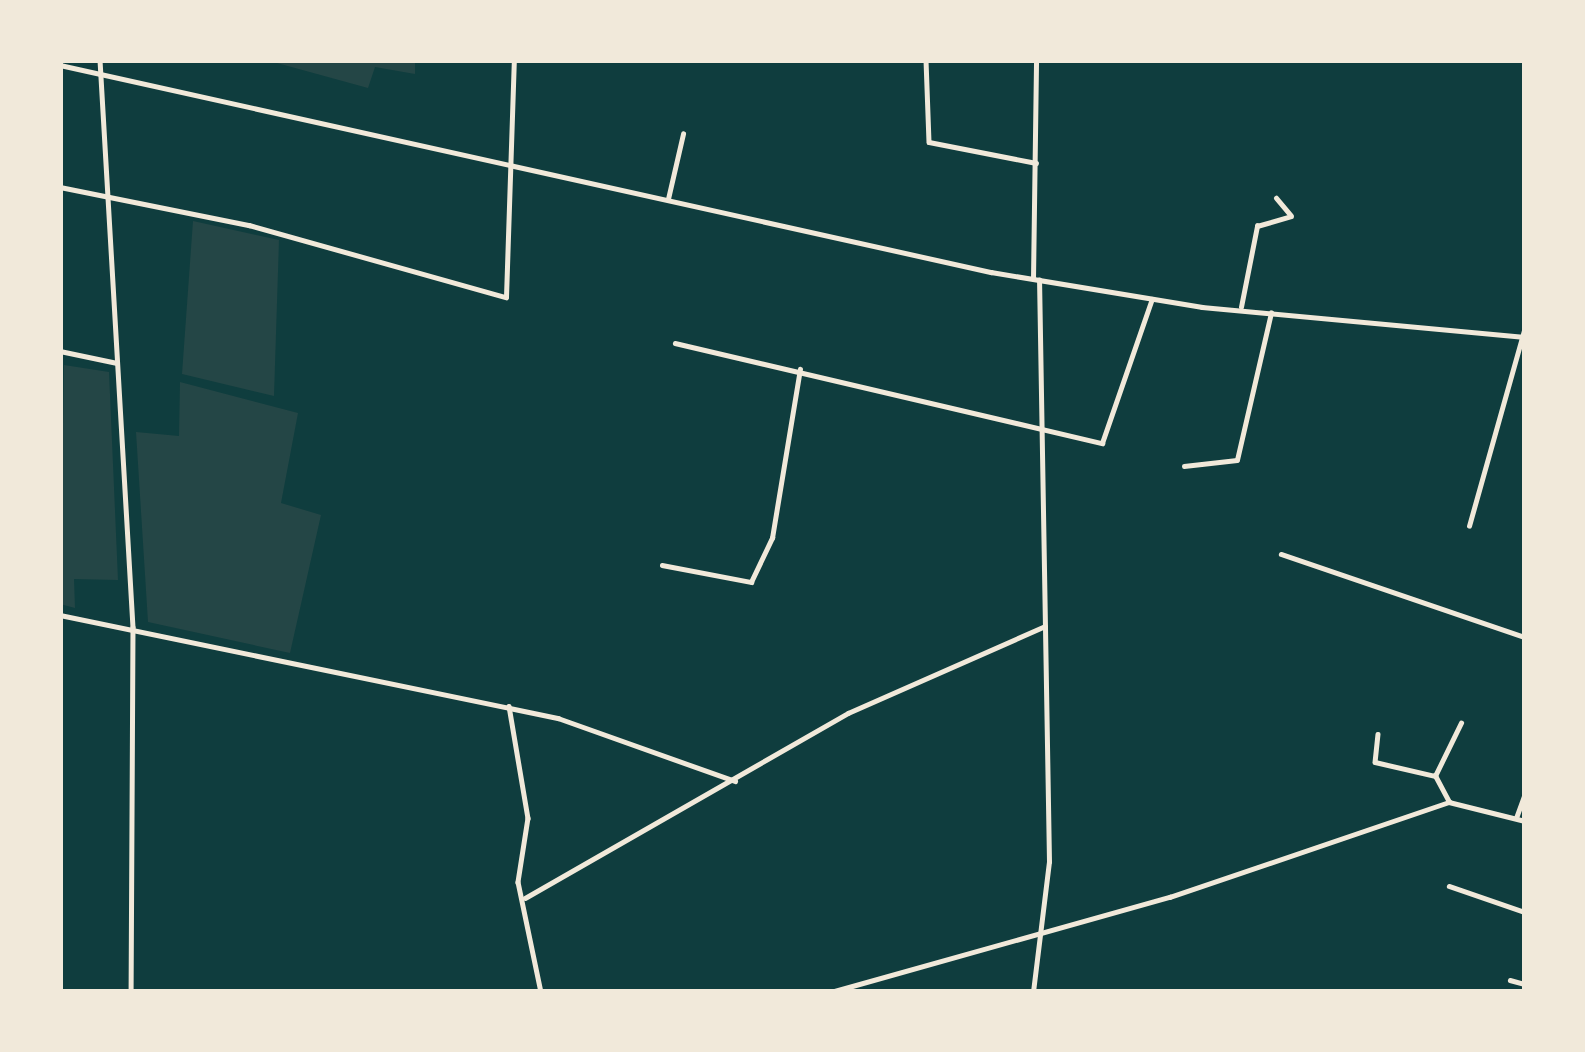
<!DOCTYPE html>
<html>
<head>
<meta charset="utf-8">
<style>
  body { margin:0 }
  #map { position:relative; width:1585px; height:1052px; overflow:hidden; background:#0f3d3e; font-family:"Fira Sans Condensed",sans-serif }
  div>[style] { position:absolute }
  .green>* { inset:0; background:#244646 }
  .minor>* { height:4.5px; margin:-2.25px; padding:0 2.25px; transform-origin:2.25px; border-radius:2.25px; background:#f1e9da }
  span { translate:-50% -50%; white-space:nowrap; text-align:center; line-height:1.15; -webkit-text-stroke:12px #f1e9da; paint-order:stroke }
  .frame { position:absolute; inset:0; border:63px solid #f1e9da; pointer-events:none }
</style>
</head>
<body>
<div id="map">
  <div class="green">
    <div style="clip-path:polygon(266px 60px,415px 60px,415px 74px,375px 67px,368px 88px)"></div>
    <div style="clip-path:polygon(193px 221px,279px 240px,274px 396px,182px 374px)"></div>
    <div style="clip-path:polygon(64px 365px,109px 372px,118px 580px,74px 579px,75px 608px,60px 604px)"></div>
    <div style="clip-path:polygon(180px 382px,298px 413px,281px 503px,321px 515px,290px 653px,148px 622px,136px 432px,179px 436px)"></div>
  </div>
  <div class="minor">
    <div style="left:100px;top:60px;width:568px;rotate:86.67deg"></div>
    <div style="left:133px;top:627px;width:365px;rotate:90.3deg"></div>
    <div style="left:926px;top:60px;width:82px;rotate:87.9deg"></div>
    <div style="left:929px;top:142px;width:109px;rotate:11.1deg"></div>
    <div style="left:60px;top:65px;width:954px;rotate:12.54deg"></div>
    <div style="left:991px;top:272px;width:214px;rotate:9.4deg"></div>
    <div style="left:1202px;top:307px;width:324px;rotate:5.3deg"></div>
    <div style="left:60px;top:187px;width:193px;rotate:11.4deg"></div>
    <div style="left:249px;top:225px;width:267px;rotate:15.7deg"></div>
    <div style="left:506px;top:297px;width:237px;rotate:-88.1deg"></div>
    <div style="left:668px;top:199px;width:67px;rotate:-77deg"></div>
    <div style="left:1033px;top:279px;width:219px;rotate:-89.2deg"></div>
    <div style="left:1241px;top:307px;width:83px;rotate:-78.8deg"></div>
    <div style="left:1257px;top:226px;width:35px;rotate:-16deg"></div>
    <div style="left:1291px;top:216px;width:23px;rotate:-130deg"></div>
    <div style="left:675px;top:343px;width:439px;rotate:13.2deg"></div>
    <div style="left:1102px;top:443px;width:152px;rotate:-70.9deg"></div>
    <div style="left:60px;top:351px;width:58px;rotate:11.9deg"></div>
    <div style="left:1184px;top:466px;width:53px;rotate:-6.5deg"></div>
    <div style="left:1237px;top:460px;width:151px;rotate:-77deg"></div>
    <div style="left:1469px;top:526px;width:207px;rotate:-74.3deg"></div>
    <div style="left:1281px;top:554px;width:258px;rotate:18.8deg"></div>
    <div style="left:662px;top:565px;width:91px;rotate:10.8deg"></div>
    <div style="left:751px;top:582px;width:49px;rotate:-64.5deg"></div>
    <div style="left:772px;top:538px;width:171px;rotate:-80.6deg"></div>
    <div style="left:60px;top:615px;width:509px;rotate:11.69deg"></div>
    <div style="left:558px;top:718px;width:188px;rotate:19.6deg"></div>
    <div style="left:509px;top:706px;width:114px;rotate:80.4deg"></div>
    <div style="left:528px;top:818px;width:65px;rotate:98.9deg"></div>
    <div style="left:518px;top:882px;width:112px;rotate:78.2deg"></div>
    <div style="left:1378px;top:734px;width:28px;rotate:96deg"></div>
    <div style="left:1375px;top:762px;width:62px;rotate:13.1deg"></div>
    <div style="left:1449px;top:802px;width:30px;rotate:-118deg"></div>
    <div style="left:1435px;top:776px;width:59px;rotate:-63.9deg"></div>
    <div style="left:1516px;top:818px;width:27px;rotate:-70deg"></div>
    <div style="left:1449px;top:886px;width:80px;rotate:18.9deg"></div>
    <div style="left:525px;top:898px;width:372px;rotate:-29.8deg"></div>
    <div style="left:848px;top:713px;width:215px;rotate:-23.8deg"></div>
    <div style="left:1510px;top:980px;width:16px;rotate:15deg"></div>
    <div style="left:831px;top:992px;width:352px;rotate:-15.7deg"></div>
    <div style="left:1170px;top:897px;width:295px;rotate:-18.8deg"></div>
    <div style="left:1449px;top:802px;width:78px;rotate:14deg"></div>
    <div style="left:1033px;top:992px;width:131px;rotate:-83deg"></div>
    <div style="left:1049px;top:862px;width:582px;rotate:-90.98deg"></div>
  </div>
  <div class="frame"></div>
</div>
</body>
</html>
